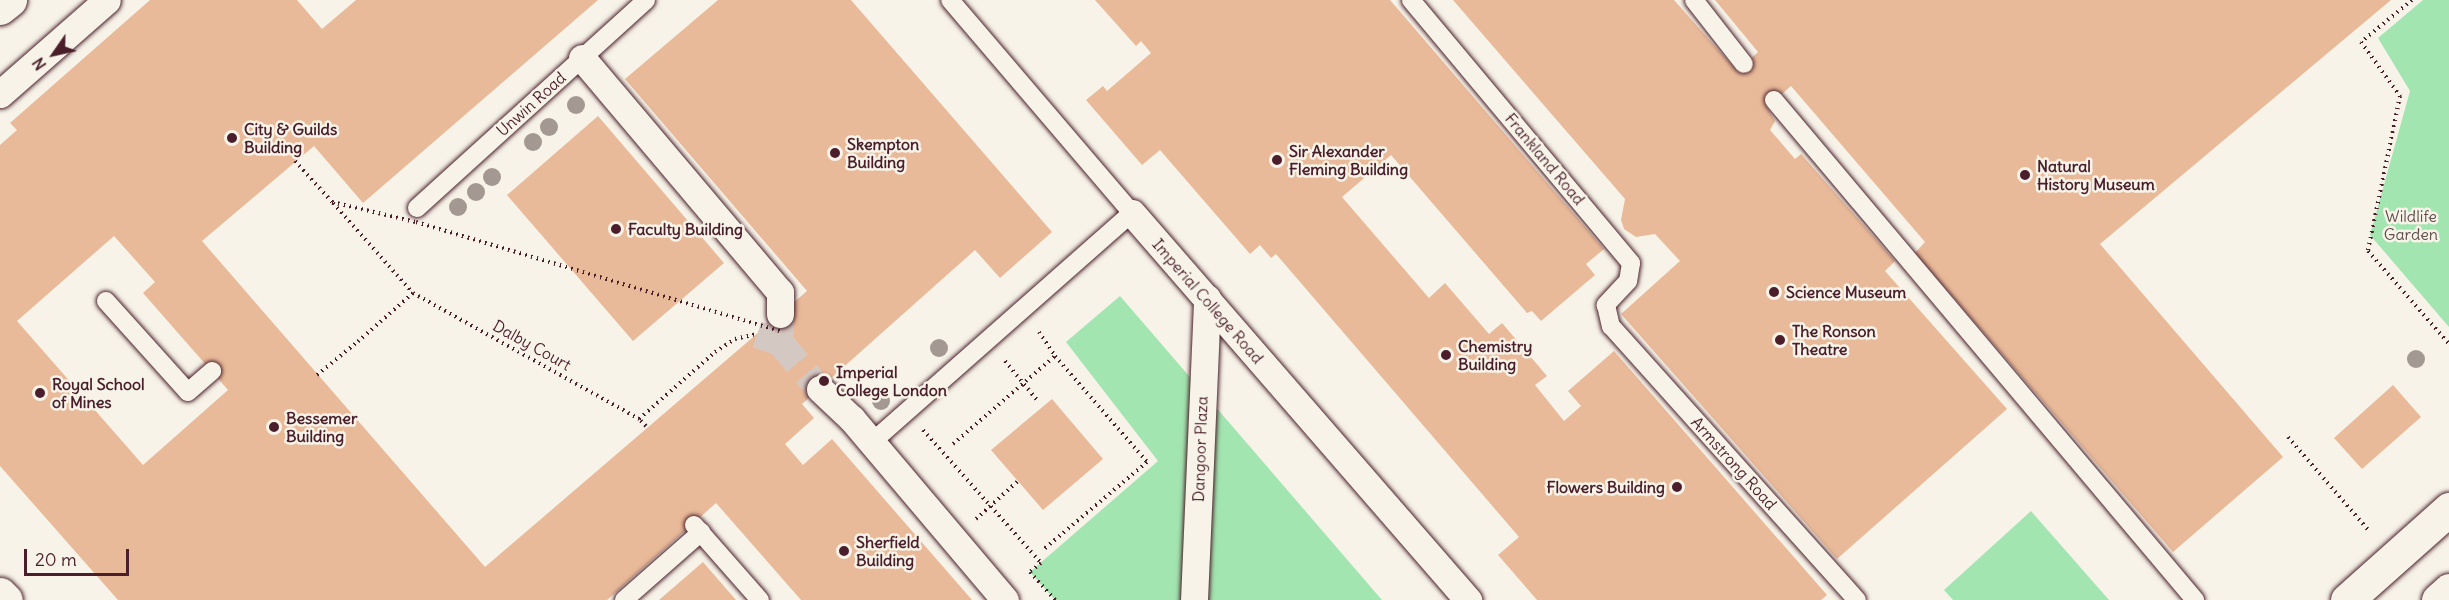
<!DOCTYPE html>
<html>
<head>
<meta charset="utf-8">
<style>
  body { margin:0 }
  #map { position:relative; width:2449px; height:600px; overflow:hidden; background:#f7f3e8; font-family:Delius,sans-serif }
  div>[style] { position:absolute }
  .green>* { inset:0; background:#a2e5b0 }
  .building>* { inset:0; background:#e9ba99 }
  .pedestrian-tunnel>* { height:27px; margin-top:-13.5px; transform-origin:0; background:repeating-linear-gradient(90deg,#d4c9c2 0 27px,transparent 0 41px) }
  .path>* { height:4px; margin-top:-2px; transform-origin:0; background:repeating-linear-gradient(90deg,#4a1f2b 0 1.5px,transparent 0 6px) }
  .roads { filter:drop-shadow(0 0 2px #4a1f2b) drop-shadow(0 0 2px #4a1f2b) }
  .service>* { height:18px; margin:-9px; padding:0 9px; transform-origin:9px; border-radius:9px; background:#f7f3e8 }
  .pedestrian>* { height:27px; margin:-13.5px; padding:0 13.5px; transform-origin:13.5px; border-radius:13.5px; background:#f7f3e8 }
  .minor>* { height:33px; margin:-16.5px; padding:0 16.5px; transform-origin:16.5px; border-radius:16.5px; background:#f7f3e8 }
  .tertiary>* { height:33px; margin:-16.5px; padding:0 16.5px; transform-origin:16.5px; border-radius:16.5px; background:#f7f3e8 }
  .path-bridge>* { height:4px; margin-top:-2px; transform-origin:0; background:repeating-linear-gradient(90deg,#4a1f2b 0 1.5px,transparent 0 6px) }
  .trees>* { width:18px; height:18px; margin:-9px; border-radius:50%; background:#a49992 }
  .dots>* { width:16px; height:16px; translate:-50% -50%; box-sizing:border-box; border:3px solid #f7f3e8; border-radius:50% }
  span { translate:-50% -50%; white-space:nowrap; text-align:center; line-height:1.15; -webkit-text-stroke:5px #f7f3e8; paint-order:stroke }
  .street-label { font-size:16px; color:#4a1f2b }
  .poi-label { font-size:16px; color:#4a1f2b; font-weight:700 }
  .left { translate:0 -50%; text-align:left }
  .right { translate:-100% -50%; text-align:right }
  .park-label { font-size:16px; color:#60504c }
  .north { position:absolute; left:24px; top:24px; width:60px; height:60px; -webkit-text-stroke:4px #f7f3e8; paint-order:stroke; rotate:236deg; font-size:16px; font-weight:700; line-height:24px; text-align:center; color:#4a1f2b }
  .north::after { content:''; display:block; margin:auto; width:21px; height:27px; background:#4a1f2b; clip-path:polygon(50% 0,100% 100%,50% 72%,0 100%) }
  .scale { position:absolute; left:24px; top:549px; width:105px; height:27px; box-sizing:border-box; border:3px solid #4a1f2b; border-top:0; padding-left:8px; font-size:18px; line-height:21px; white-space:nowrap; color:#4a1f2b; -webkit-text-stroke:4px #f7f3e8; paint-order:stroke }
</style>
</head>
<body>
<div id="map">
  <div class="green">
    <div style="clip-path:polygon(2423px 0,2449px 0,2449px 327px,2370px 235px,2410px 91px,2378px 38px)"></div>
    <div style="clip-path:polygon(1120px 296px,1382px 600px,1055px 600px,1030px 572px,1158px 461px,1066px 342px)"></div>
    <div style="clip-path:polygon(2031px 511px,2109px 600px,1953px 600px,1944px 590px)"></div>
  </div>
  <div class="building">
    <div style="clip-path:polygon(evenodd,150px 0,297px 0,322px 29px,356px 0,598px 0,363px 203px,314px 146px,202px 241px,485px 567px,807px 291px,625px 79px,718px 0,851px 0,1052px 232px,1000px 278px,975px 250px,802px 404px,814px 418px,785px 444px,803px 465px,832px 439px,972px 600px,801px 600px,716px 503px,607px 600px,118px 600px,0 466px,0 145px,17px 130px,10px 123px,150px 0,114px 236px,155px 282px,143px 293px,228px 390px,143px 465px,17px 321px,114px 236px)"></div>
    <div style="clip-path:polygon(1095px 0,1390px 0,1604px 249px,1586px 264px,1595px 275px,1541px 321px,1532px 311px,1527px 313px,1391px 155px,1342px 197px,1429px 298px,1445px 283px,1489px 334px,1502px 323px,1547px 376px,1535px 385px,1564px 421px,1581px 406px,1568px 391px,1614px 351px,1827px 595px,1821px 600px,1537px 600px,1498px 555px,1519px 537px,1276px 254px,1271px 258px,1260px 245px,1250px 254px,1160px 150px,1142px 165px,1086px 100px,1103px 86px,1107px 91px,1151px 53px,1141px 41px,1136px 46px)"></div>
    <div style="clip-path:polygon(1453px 0,1674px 0,1737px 71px,1758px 52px,1715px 0,2391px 0,2100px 244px,2283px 457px,2173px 552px,1915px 253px,1925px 242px,1791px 86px,1767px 107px,1775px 121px,1770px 130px,1795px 159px,1801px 154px,1895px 261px,1885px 271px,2007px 409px,1837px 559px,1621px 314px,1680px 261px,1655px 234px,1636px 237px,1624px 229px,1621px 220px,1625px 199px)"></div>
    <div style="clip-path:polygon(598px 116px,724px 263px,633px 341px,507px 195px)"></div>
    <div style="clip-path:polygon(2393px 385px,2421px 417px,2362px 469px,2334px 438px)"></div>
    <div style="clip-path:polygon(1052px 399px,1103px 459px,1043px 510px,991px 450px)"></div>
    <div style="clip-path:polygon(703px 562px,736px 600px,659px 600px)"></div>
  </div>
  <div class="pedestrian-tunnel">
    <div style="left:780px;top:314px;width:28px;rotate:90deg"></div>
    <div style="left:780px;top:342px;width:62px;rotate:49.6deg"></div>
    <div style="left:757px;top:334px;width:24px;rotate:19deg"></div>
  </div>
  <div class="path">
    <div style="left:2412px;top:0;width:66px;rotate:140.5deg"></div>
    <div style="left:2361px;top:42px;width:67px;rotate:54.2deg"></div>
    <div style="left:2400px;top:96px;width:158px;rotate:101.7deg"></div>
    <div style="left:2368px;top:251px;width:123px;rotate:48.9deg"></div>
    <div style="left:1039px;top:332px;width:29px;rotate:56deg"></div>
    <div style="left:1005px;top:361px;width:50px;rotate:50.6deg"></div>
    <div style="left:317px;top:375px;width:50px;rotate:-39.4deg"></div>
    <div style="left:646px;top:426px;width:10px;rotate:-135deg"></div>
    <div style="left:639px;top:419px;width:101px;rotate:-41.4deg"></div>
    <div style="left:715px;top:352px;width:24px;rotate:-33deg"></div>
    <div style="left:735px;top:339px;width:23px;rotate:-13deg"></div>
    <div style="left:923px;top:430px;width:178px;rotate:48.4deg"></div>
    <div style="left:1041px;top:563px;width:14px;rotate:141deg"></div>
    <div style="left:1030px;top:572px;width:38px;rotate:48deg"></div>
    <div style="left:2288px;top:437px;width:125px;rotate:49.2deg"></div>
    <div style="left:953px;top:444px;width:135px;rotate:-40.8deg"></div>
    <div style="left:1055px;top:356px;width:140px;rotate:49deg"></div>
    <div style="left:1147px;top:462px;width:135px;rotate:139.8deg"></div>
    <div style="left:976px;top:519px;width:57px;rotate:-42.1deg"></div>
  </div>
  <div class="roads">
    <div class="service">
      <div style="left:1411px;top:0;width:343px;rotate:50.1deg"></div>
      <div style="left:1631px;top:263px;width:18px;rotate:99deg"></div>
      <div style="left:1628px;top:281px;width:33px;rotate:133deg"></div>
      <div style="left:1606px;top:305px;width:22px;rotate:77deg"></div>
      <div style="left:1611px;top:326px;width:368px;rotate:48.1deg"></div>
      <div style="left:1694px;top:0;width:81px;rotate:52deg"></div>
      <div style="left:1774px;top:100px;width:654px;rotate:49.9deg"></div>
      <div style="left:417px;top:208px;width:309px;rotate:-42.2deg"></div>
      <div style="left:106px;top:301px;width:122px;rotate:48deg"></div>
      <div style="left:188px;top:392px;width:32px;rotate:-41deg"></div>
      <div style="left:871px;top:443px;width:348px;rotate:-41.4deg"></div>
      <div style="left:1132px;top:213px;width:280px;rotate:-130.5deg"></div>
      <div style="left:694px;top:525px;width:100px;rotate:48.7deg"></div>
      <div style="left:624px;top:600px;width:103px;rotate:-41.4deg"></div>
    </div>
    <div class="pedestrian">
      <div style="left:582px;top:58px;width:307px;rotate:49.8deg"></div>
      <div style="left:780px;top:292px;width:22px;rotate:90deg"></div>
      <div style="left:0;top:94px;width:142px;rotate:-41.3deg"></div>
      <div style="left:1132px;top:213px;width:513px;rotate:49.03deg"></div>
      <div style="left:820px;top:389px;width:44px;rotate:43.2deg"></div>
      <div style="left:852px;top:419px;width:237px;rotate:49.8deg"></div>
      <div style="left:1194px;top:600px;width:302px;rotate:-87.5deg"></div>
    </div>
    <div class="minor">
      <div style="left:0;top:8px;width:13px;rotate:-39deg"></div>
      <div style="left:0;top:594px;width:8px;rotate:45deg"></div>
    </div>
    <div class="tertiary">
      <div style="left:2347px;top:600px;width:137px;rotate:-41.7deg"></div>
      <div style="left:2438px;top:600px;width:15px;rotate:-42deg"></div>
    </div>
  </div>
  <div class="path-bridge">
    <div style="left:295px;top:161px;width:55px;rotate:47.9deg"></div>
    <div style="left:332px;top:202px;width:86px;rotate:13.4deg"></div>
    <div style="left:416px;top:222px;width:380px;rotate:16.7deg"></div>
    <div style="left:333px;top:203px;width:120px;rotate:48.4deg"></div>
    <div style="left:413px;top:293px;width:76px;rotate:138.7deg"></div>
    <div style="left:413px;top:293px;width:259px;rotate:29.1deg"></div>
  </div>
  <div class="trees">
    <div style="left:576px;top:105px"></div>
    <div style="left:549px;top:127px"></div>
    <div style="left:533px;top:142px"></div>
    <div style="left:492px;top:177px"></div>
    <div style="left:476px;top:192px"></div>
    <div style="left:458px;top:207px"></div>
    <div style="left:939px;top:348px"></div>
    <div style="left:2416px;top:359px"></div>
    <div style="left:881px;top:401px"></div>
  </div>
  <div class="dots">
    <div style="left:232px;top:138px;background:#4a1f2b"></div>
    <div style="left:835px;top:153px;background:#4a1f2b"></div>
    <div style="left:1277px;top:160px;background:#4a1f2b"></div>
    <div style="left:2025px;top:175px;background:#4a1f2b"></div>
    <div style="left:616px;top:229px;background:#4a1f2b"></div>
    <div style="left:1774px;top:292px;background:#4a1f2b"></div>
    <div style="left:1780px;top:340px;background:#4a1f2b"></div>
    <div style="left:1446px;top:355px;background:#4a1f2b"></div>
    <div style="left:824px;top:381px;background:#4a1f2b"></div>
    <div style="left:40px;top:393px;background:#4a1f2b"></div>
    <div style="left:274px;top:427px;background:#4a1f2b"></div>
    <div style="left:1677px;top:487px;background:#4a1f2b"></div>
    <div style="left:844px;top:551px;background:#4a1f2b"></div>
  </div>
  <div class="street-label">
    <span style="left:531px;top:104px;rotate:-42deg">Unwin Road</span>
    <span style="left:1545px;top:159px;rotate:50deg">Frankland Road</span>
    <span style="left:1208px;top:301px;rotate:49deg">Imperial College Road</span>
    <span style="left:532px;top:345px;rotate:29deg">Dalby Court</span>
    <span style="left:1200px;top:449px;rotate:-88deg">Dangoor Plaza</span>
    <span style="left:1734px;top:463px;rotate:48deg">Armstrong Road</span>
  </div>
  <div class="poi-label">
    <span class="left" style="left:244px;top:138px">City &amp; Guilds<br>Building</span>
    <span class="left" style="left:847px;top:153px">Skempton<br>Building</span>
    <span class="left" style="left:1289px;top:160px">Sir Alexander<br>Fleming Building</span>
    <span class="left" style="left:2037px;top:175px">Natural<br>History Museum</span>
    <span class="left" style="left:628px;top:229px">Faculty Building</span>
    <span class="left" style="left:1786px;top:292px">Science Museum</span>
    <span class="left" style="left:1792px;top:340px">The Ronson<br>Theatre</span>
    <span class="left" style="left:1458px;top:355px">Chemistry<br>Building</span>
    <span class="left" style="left:836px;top:381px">Imperial<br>College London</span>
    <span class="left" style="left:52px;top:393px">Royal School<br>of Mines</span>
    <span class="left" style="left:286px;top:427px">Bessemer<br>Building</span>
    <span class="right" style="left:1665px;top:487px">Flowers Building</span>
    <span class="left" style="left:856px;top:551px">Sherfield<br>Building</span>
  </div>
  <div class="park-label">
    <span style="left:2411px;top:225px">Wildlife<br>Garden</span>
  </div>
  <div class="north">N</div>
  <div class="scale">20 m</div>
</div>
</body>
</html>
